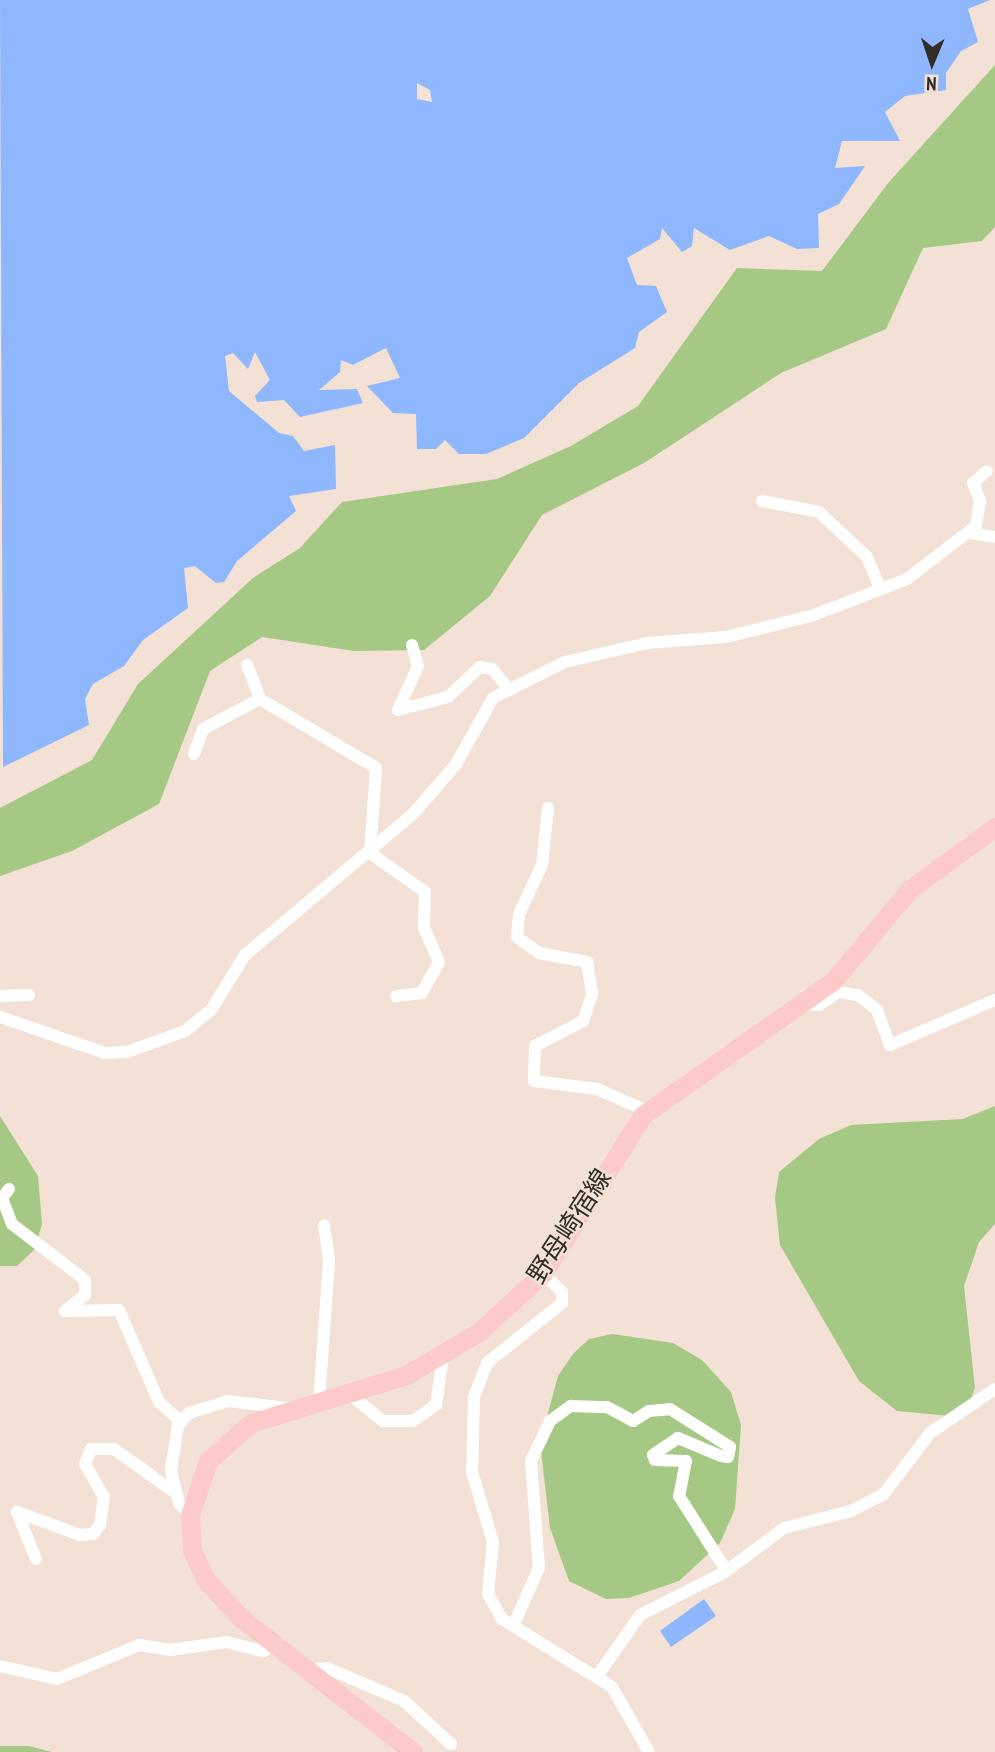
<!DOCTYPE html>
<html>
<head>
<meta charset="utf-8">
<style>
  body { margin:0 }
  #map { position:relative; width:995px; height:1752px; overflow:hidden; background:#f2e1d4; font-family:"PT Sans Narrow","Noto Sans JP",sans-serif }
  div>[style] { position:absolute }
  .green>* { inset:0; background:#a5c884 }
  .water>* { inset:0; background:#8fb7fd }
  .street>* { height:12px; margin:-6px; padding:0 6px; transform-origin:6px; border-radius:6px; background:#fff }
  .primary>* { height:19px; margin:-9.5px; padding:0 9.5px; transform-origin:9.5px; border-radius:9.5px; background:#fccac9 }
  span { translate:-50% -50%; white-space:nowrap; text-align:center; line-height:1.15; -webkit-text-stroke:5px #f2e1d4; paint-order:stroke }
  .street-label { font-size:26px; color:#332d28 }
  .north { position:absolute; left:897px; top:28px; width:70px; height:70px; -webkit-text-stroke:5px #f2e1d4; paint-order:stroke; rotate:182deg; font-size:19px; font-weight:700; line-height:28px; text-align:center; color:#332d28 }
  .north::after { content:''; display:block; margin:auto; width:24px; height:32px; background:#332d28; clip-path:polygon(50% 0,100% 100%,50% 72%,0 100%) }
</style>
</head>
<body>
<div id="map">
  <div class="green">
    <div style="clip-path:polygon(995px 65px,995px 227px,982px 241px,923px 248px,886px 329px,781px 373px,644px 463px,542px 515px,490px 596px,424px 650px,354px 651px,262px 637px,210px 671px,159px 804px,72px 851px,0 876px,0 808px,92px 760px,138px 684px,253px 578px,300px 548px,342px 502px,497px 479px,571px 446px,638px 406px,737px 268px,822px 271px,889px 182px)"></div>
    <div style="clip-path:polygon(995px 1106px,995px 1224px,979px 1242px,964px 1286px,975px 1388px,968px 1407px,950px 1416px,897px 1411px,859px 1381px,780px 1245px,775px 1198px,779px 1172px,819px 1139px,851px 1125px,963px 1119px)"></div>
    <div style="clip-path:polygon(0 1116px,38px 1176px,42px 1224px,35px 1249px,17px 1266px,0 1266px)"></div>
    <div style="clip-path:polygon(612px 1334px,673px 1343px,702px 1360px,731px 1392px,741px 1425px,735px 1509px,720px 1543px,679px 1581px,629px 1598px,606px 1599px,569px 1581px,550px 1528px,540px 1443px,558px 1376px,573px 1354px,589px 1339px)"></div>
    <div style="clip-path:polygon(0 1746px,29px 1746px,52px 1752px,0 1752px)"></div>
  </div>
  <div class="water">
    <div style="clip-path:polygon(evenodd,0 0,990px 0,968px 9px,978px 42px,961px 51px,946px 73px,946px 90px,905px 96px,885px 112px,900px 141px,842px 141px,835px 168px,865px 166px,839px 204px,818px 214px,819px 248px,797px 249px,769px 236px,730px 250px,694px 228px,692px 246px,682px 252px,662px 228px,660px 239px,627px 258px,637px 285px,656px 286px,667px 312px,639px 332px,635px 348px,579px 383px,524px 438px,486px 454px,459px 454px,445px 440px,436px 449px,417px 449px,416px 414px,393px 413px,367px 386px,400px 378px,386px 348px,353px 365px,341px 360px,340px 372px,319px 390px,357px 389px,363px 403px,300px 417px,284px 400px,257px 402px,255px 396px,270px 380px,255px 352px,248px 369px,233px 353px,225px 356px,229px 391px,279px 433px,293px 436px,304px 451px,335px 445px,336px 489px,289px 496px,296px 511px,237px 561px,224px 582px,216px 583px,195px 566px,184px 568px,188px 608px,143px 640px,124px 666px,93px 684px,85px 699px,89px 725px,3px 767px,0 0,417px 83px,430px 90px,432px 102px,417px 99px,417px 83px)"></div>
    <div style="clip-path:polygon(704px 1599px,716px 1616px,671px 1647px,660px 1631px)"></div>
  </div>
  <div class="street">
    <div style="left:762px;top:501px;width:58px;rotate:10.9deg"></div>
    <div style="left:819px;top:512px;width:66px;rotate:43.2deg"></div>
    <div style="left:867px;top:557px;width:34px;rotate:67deg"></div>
    <div style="left:970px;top:533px;width:25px;rotate:9deg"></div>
    <div style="left:412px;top:645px;width:22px;rotate:74deg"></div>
    <div style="left:418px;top:666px;width:48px;rotate:114.4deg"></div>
    <div style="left:398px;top:710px;width:52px;rotate:-14.6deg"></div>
    <div style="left:448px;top:697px;width:44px;rotate:-43.2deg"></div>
    <div style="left:480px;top:667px;width:12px;rotate:9deg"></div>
    <div style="left:492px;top:669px;width:25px;rotate:50deg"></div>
    <div style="left:247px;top:665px;width:36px;rotate:69deg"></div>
    <div style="left:260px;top:699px;width:135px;rotate:30.7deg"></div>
    <div style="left:376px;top:768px;width:85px;rotate:94deg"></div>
    <div style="left:370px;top:853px;width:67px;rotate:35.3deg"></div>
    <div style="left:425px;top:892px;width:36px;rotate:92deg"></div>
    <div style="left:424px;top:928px;width:37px;rotate:66deg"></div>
    <div style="left:439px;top:962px;width:35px;rotate:119deg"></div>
    <div style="left:422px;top:993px;width:26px;rotate:173deg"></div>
    <div style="left:194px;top:754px;width:27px;rotate:-70deg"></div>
    <div style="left:203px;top:729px;width:64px;rotate:-27.8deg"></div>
    <div style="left:548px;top:808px;width:57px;rotate:96deg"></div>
    <div style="left:542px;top:865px;width:54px;rotate:115.1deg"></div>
    <div style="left:519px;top:914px;width:23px;rotate:95deg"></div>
    <div style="left:517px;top:937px;width:27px;rotate:36deg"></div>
    <div style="left:539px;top:953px;width:49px;rotate:10.6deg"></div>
    <div style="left:587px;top:962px;width:33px;rotate:81deg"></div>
    <div style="left:592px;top:995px;width:28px;rotate:109deg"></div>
    <div style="left:583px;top:1021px;width:54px;rotate:152.5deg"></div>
    <div style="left:535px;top:1046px;width:35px;rotate:92deg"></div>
    <div style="left:534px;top:1081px;width:64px;rotate:7.2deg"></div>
    <div style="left:597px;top:1089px;width:55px;rotate:23.7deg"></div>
    <div style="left:0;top:996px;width:29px;rotate:-2deg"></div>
    <div style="left:803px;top:1004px;width:16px;rotate:4deg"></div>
    <div style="left:819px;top:1005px;width:23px;rotate:-34deg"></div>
    <div style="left:838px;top:992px;width:20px;rotate:9deg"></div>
    <div style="left:858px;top:995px;width:24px;rotate:38deg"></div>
    <div style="left:877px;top:1010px;width:37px;rotate:70deg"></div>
    <div style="left:890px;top:1045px;width:114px;rotate:-23.2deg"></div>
    <div style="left:0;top:1017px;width:111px;rotate:18.9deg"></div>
    <div style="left:105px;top:1053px;width:22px;rotate:-3deg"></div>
    <div style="left:127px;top:1052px;width:62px;rotate:-19.9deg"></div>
    <div style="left:185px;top:1031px;width:33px;rotate:-39deg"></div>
    <div style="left:211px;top:1010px;width:65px;rotate:-58.3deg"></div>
    <div style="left:245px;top:955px;width:221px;rotate:-40deg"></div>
    <div style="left:414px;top:813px;width:65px;rotate:-49.4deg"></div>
    <div style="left:456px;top:764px;width:76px;rotate:-60.7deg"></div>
    <div style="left:493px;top:698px;width:80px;rotate:-26.6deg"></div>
    <div style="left:565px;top:662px;width:84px;rotate:-13deg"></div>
    <div style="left:647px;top:643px;width:79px;rotate:-4.3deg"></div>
    <div style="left:726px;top:637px;width:91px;rotate:-14deg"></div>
    <div style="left:814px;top:615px;width:100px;rotate:-21.2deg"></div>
    <div style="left:907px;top:579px;width:87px;rotate:-37.5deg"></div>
    <div style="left:976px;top:526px;width:25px;rotate:-81deg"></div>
    <div style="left:980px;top:501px;width:19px;rotate:-111deg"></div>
    <div style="left:973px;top:483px;width:18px;rotate:-41deg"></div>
    <div style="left:9px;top:1189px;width:11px;rotate:128deg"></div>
    <div style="left:2px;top:1198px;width:28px;rotate:69deg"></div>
    <div style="left:12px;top:1224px;width:92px;rotate:37.5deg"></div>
    <div style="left:85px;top:1280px;width:15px;rotate:90deg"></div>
    <div style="left:85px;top:1295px;width:26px;rotate:141deg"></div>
    <div style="left:65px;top:1311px;width:54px;rotate:-1.1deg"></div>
    <div style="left:119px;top:1310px;width:100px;rotate:66.5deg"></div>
    <div style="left:159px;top:1402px;width:30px;rotate:42deg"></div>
    <div style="left:543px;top:1273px;width:27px;rotate:45deg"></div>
    <div style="left:562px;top:1292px;width:11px;rotate:90deg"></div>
    <div style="left:562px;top:1303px;width:96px;rotate:141.3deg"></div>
    <div style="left:487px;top:1363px;width:36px;rotate:111deg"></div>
    <div style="left:474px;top:1397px;width:75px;rotate:91.5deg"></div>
    <div style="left:472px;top:1472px;width:73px;rotate:73.3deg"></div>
    <div style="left:493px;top:1542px;width:52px;rotate:95.5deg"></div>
    <div style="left:488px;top:1594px;width:29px;rotate:61deg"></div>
    <div style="left:502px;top:1619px;width:129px;rotate:31.7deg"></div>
    <div style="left:612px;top:1687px;width:75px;rotate:60.4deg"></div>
    <div style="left:348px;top:1393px;width:45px;rotate:38.7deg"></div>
    <div style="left:383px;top:1421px;width:30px"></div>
    <div style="left:413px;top:1421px;width:28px;rotate:-35deg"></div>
    <div style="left:436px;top:1405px;width:49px;rotate:-81.9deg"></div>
    <div style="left:319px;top:1401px;width:141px;rotate:-85.9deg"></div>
    <div style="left:329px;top:1260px;width:35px;rotate:-98deg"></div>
    <div style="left:190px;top:1515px;width:16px;rotate:-133deg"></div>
    <div style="left:179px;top:1503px;width:34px;rotate:-104deg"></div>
    <div style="left:171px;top:1470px;width:46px;rotate:-81.2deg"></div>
    <div style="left:178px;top:1425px;width:16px;rotate:-47deg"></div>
    <div style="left:189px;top:1413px;width:41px;rotate:-17.1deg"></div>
    <div style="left:228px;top:1401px;width:61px;rotate:6.5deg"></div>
    <div style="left:36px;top:1559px;width:51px;rotate:-112deg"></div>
    <div style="left:17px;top:1512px;width:67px;rotate:20.1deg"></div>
    <div style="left:80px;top:1535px;width:13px;rotate:-4deg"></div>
    <div style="left:93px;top:1534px;width:11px;rotate:-52deg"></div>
    <div style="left:100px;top:1525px;width:28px;rotate:-82deg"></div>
    <div style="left:104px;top:1497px;width:38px;rotate:-120deg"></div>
    <div style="left:85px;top:1464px;width:16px;rotate:-68deg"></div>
    <div style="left:91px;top:1449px;width:23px"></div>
    <div style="left:114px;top:1449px;width:77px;rotate:35.5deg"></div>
    <div style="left:513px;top:1626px;width:64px;rotate:-65.9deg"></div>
    <div style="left:539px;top:1568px;width:107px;rotate:-94.3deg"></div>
    <div style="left:531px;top:1461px;width:44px;rotate:-64.6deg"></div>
    <div style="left:550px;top:1421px;width:26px;rotate:-36deg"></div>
    <div style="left:571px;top:1406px;width:36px;rotate:2deg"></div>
    <div style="left:607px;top:1407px;width:30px;rotate:28deg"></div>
    <div style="left:633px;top:1421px;width:19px;rotate:-32deg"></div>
    <div style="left:649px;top:1411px;width:21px;rotate:-5deg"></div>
    <div style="left:670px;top:1409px;width:71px;rotate:32.3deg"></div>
    <div style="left:730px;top:1447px;width:10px;rotate:101deg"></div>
    <div style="left:728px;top:1457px;width:7px;rotate:-172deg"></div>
    <div style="left:721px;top:1456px;width:47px;rotate:-157.3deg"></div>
    <div style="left:678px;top:1438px;width:30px;rotate:146deg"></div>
    <div style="left:653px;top:1455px;width:5px;rotate:68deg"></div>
    <div style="left:655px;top:1460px;width:31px;rotate:2deg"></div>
    <div style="left:686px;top:1461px;width:36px;rotate:101deg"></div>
    <div style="left:679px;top:1496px;width:88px;rotate:57.6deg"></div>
    <div style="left:0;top:1666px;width:58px;rotate:12.8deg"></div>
    <div style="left:57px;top:1679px;width:89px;rotate:-22.5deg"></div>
    <div style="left:139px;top:1645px;width:31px;rotate:9deg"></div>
    <div style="left:170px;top:1650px;width:57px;rotate:-8.1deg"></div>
    <div style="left:226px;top:1642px;width:38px;rotate:14deg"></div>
    <div style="left:263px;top:1651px;width:13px;rotate:-27deg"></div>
    <div style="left:311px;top:1670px;width:16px;rotate:-7deg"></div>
    <div style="left:327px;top:1668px;width:84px;rotate:23.2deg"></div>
    <div style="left:404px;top:1701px;width:64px;rotate:42.5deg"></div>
    <div style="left:598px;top:1675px;width:73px;rotate:-55deg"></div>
    <div style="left:640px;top:1615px;width:95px;rotate:-26.8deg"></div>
    <div style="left:725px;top:1572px;width:74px;rotate:-36.7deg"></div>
    <div style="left:784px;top:1528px;width:69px;rotate:-14.2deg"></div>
    <div style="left:851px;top:1511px;width:36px;rotate:-27deg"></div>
    <div style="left:883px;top:1495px;width:78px;rotate:-52.8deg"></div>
    <div style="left:930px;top:1433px;width:78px;rotate:-34.1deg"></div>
  </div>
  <div class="primary">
    <div style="left:413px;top:1752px;width:218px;rotate:-142.1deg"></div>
    <div style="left:241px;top:1618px;width:53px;rotate:-132.7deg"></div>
    <div style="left:205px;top:1579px;width:32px;rotate:-114deg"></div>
    <div style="left:192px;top:1550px;width:35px;rotate:-93deg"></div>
    <div style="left:190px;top:1515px;width:57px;rotate:-71.6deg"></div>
    <div style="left:208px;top:1461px;width:57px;rotate:-41.5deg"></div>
    <div style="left:251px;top:1423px;width:162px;rotate:-17.2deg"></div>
    <div style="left:406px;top:1375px;width:85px;rotate:-30.5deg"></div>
    <div style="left:479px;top:1332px;width:87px;rotate:-42.7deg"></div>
    <div style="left:543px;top:1273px;width:187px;rotate:-57.7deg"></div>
    <div style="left:643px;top:1115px;width:232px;rotate:-35.2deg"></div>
    <div style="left:833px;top:981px;width:120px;rotate:-50.1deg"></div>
    <div style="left:910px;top:889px;width:105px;rotate:-36.1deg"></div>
  </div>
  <div class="street-label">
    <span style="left:569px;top:1226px;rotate:-57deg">野母崎宿線</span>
  </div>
  <div class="north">N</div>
</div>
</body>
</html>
